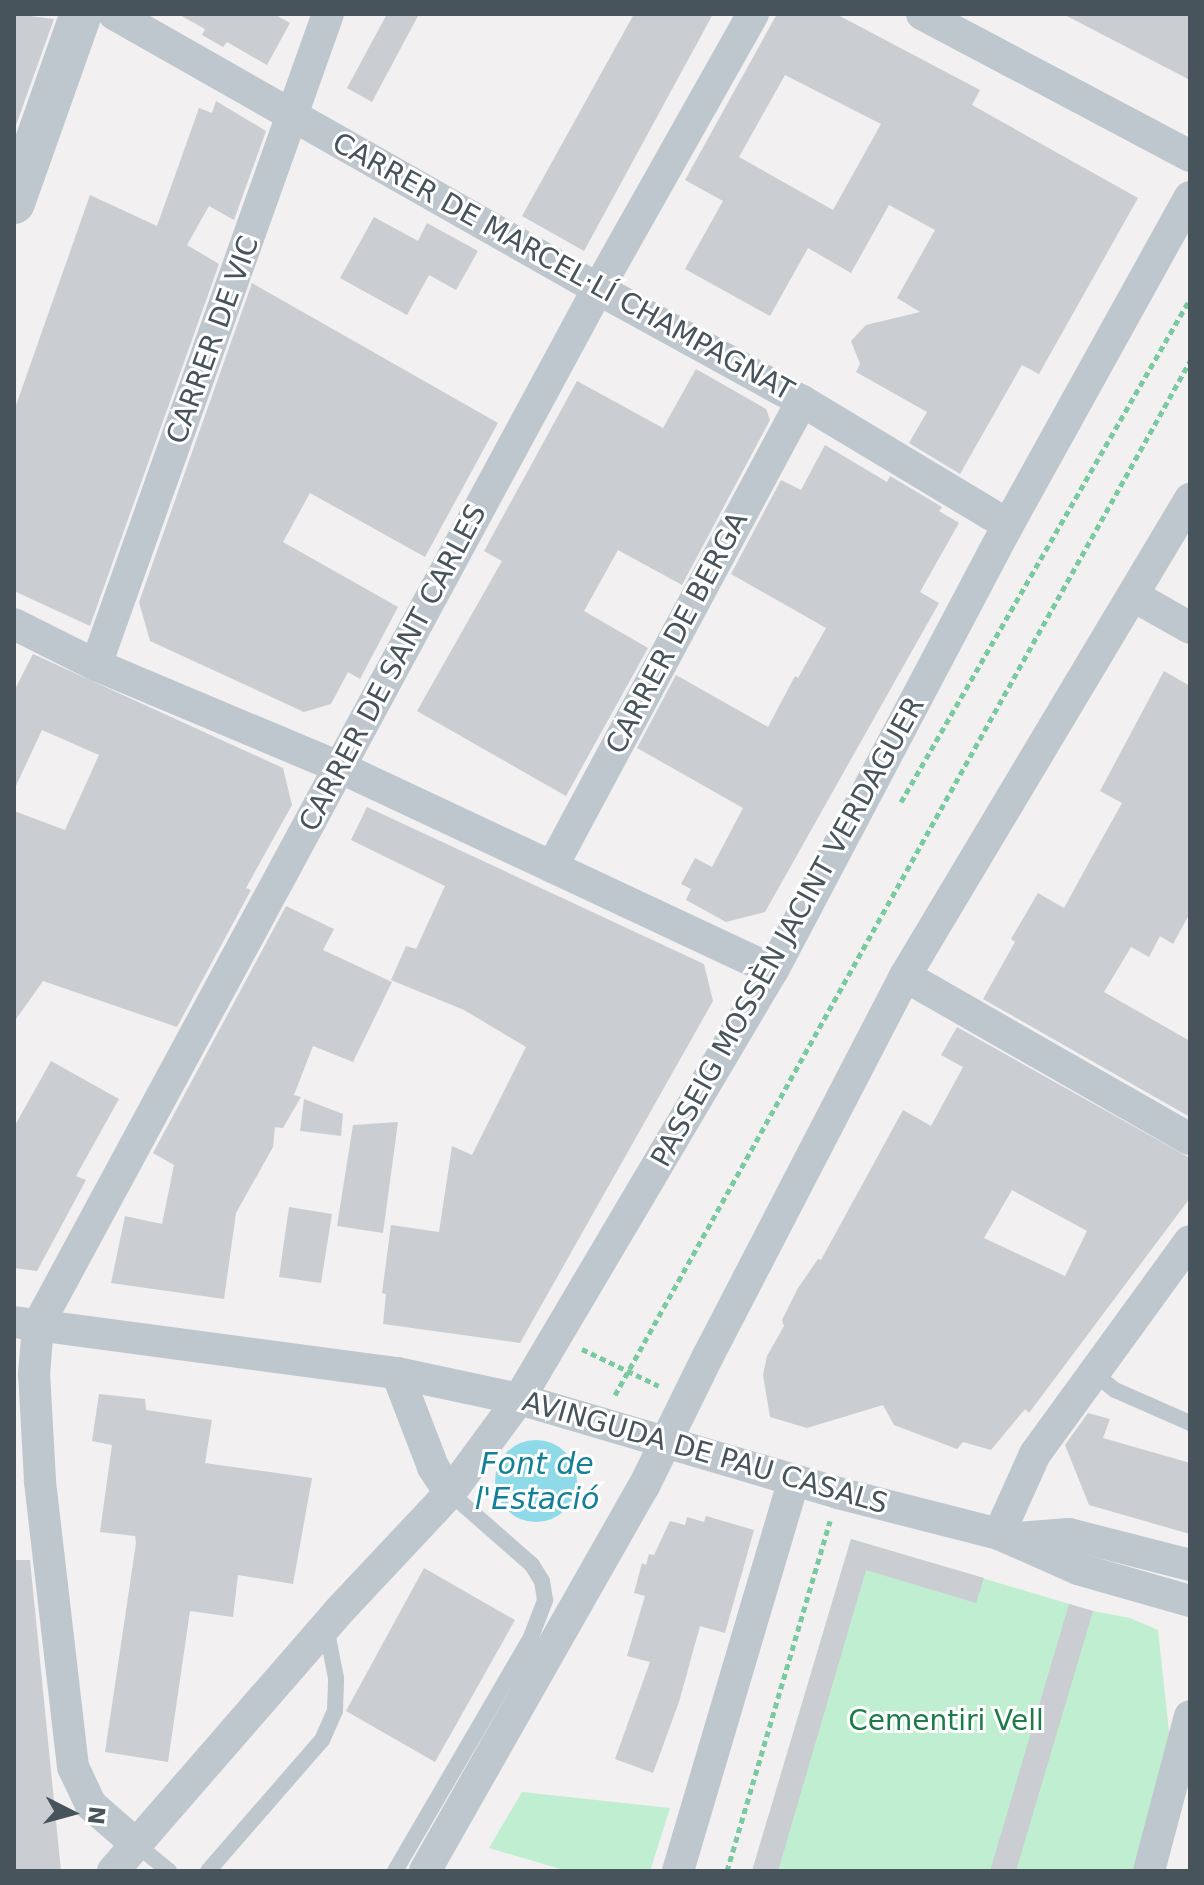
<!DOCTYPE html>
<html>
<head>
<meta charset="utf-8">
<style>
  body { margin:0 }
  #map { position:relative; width:1204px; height:1885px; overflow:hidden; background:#f2f0f0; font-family:"DejaVu Sans",sans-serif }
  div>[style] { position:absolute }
  .green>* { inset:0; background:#c0eed0 }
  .water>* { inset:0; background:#8fdae9 }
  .round { border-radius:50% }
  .building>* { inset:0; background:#cacdd2 }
  .path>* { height:5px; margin-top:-2.5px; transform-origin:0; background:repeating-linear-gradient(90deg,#79cb9f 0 6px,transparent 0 10px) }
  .service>* { height:16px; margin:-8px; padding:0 8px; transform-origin:8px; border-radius:8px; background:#bec7ce }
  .minor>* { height:32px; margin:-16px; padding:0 16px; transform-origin:16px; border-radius:16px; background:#bec7ce }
  .tertiary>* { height:42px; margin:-21px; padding:0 21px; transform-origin:21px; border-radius:21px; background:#bec7ce }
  span { translate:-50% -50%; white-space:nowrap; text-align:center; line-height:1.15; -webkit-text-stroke:6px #fff; paint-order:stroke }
  .street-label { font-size:28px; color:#48545c }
  .park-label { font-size:28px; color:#1b7c47 }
  .water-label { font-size:30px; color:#128197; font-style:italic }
  .frame { position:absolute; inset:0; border:16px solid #48545c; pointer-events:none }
  .north { position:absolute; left:32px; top:1773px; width:80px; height:80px; -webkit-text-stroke:6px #fff; paint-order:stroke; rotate:96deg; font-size:22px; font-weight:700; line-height:32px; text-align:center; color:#48545c }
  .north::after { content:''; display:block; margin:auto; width:28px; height:36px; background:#48545c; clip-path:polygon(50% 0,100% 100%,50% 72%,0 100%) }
</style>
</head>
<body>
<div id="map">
  <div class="green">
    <div style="clip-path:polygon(851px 1539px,1093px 1611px,1130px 1618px,1158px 1630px,1171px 1750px,1137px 1871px,752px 1871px)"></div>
    <div style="clip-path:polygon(522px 1792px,670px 1808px,650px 1871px,567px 1871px,489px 1848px)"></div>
  </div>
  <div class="water">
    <div class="round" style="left:495px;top:1440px;width:82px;height:82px"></div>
  </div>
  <div class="building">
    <div style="clip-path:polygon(14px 14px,54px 19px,15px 128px,14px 128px)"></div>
    <div style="clip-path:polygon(178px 14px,274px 14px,290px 23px,267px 65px,227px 42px,223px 47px,202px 35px,205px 29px)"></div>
    <div style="clip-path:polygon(387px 14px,419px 14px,372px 102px,347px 88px)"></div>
    <div style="clip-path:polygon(634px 14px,713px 14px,584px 251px,522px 216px)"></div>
    <div style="clip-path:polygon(evenodd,777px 14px,836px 14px,980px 90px,972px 105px,1138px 198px,1039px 374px,1022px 365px,960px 474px,909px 443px,927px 412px,856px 372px,860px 364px,851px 341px,866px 325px,920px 312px,897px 298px,935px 230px,889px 205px,851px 273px,808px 248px,770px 316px,685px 269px,723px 201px,685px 180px,777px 14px,785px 75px,881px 124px,833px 210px,739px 157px,785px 75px)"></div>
    <div style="clip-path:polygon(1063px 14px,1190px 14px,1190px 80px)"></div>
    <div style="clip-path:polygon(216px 101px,266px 131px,234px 220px,209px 206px,187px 245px,219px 264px,90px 626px,14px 591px,14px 411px,90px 195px,157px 226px,199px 108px,212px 113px)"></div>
    <div style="clip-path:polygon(374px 217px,418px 241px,427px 223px,478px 251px,456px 290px,429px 275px,407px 315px,340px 278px)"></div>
    <div style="clip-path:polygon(252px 283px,498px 423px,425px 557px,310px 493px,283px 542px,398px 607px,360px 679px,348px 672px,331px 704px,304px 712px,150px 641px,139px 602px)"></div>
    <div style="clip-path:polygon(696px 369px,766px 409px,770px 420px,682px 585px,618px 550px,584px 611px,648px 648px,566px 796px,417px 711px,502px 561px,484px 551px,577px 381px,663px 428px)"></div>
    <div style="clip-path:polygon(825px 445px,887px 482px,890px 476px,942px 507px,939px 511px,959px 523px,920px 592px,939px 603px,765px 912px,726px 922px,686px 900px,691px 889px,681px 884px,695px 858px,712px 867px,743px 808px,637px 748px,676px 675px,768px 727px,795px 676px,798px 678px,826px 628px,731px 574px,781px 480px,801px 490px)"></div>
    <div style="clip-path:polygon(33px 654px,283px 768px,292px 805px,246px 888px,251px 890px,177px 1027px,43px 981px,14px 1022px,14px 811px,65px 830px,99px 755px,42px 730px,14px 790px,14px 691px)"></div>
    <div style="clip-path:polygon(1164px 671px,1190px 686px,1190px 913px,1173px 944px,1160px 936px,1149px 957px,1131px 947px,1104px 992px,1190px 1041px,1190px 1117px,983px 999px,1015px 942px,1011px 939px,1038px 893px,1064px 908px,1088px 864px,1122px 803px,1100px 791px)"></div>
    <div style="clip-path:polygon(367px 807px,704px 964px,713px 1001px,520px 1343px,383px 1324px,386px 1294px,382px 1293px,391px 1225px,439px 1232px,452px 1146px,472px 1155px,526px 1047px,464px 1010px,391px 980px,406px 946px,416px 949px,445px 886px,351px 840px)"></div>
    <div style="clip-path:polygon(286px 906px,334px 929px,323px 950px,392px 982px,353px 1062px,313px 1046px,294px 1095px,301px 1097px,283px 1128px,275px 1127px,273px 1147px,236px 1213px,224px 1299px,111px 1283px,125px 1216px,162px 1224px,174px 1165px,153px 1153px)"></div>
    <div style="clip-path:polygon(evenodd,957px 1027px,1190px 1158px,1190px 1198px,1029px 1413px,1025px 1409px,991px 1450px,963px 1442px,957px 1449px,894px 1425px,883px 1405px,807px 1428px,770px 1417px,763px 1375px,767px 1356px,784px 1326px,782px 1320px,798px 1288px,818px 1259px,821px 1260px,903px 1110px,931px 1126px,963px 1067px,941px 1055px,957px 1027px,1012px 1190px,1087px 1231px,1065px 1276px,984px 1238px,1012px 1190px)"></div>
    <div style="clip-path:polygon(51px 1061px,119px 1099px,76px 1176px,86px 1180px,37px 1271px,14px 1268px,14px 1127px)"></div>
    <div style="clip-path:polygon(304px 1099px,343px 1114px,341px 1136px,300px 1131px)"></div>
    <div style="clip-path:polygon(398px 1122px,383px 1233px,337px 1226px,353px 1125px)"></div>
    <div style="clip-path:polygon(289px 1207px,332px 1214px,321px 1283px,279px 1277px)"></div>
    <div style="clip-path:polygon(99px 1394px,145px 1399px,146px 1410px,212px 1420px,205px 1463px,312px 1478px,293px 1584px,238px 1575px,233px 1617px,190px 1611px,168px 1762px,105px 1752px,136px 1543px,135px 1536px,100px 1532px,112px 1445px,92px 1441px)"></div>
    <div style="clip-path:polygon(1088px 1413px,1110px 1419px,1103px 1438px,1190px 1463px,1190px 1534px,1089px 1505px,1065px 1445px)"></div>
    <div style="clip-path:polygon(706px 1516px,754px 1530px,725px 1633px,700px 1626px,679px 1702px,653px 1773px,615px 1759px,650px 1662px,627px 1656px,645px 1596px,634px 1593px,642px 1563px,646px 1565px,649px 1554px,654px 1555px,670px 1521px,685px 1525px,687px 1517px,704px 1522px)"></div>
    <div style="clip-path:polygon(851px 1539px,984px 1578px,976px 1603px,866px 1570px,778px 1871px,752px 1871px)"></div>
    <div style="clip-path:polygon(14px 1560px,30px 1560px,61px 1871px,14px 1871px)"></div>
    <div style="clip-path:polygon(424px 1568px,515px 1620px,435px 1762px,346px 1711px)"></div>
    <div style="clip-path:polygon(1069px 1604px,1093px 1611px,1016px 1871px,990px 1871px)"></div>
  </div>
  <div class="path">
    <div style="left:901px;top:802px;width:580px;rotate:-60.12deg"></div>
    <div style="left:582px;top:1349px;width:85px;rotate:25.7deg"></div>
    <div style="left:615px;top:1395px;width:1183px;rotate:-60.92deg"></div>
    <div style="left:727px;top:1871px;width:365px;rotate:-73.6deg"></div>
  </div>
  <div class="service">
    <div style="left:1095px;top:1374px;width:26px;rotate:39deg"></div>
    <div style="left:1115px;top:1390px;width:82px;rotate:23.7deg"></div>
    <div style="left:136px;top:1844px;width:43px;rotate:39.3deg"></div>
    <div style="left:208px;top:1871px;width:174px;rotate:-49deg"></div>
    <div style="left:322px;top:1740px;width:32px;rotate:-66deg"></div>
    <div style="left:335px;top:1711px;width:33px;rotate:-88deg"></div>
    <div style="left:336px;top:1678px;width:52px;rotate:-101.1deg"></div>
    <div style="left:395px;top:1871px;width:271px;rotate:-59.8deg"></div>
    <div style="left:531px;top:1637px;width:40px;rotate:-69deg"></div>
    <div style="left:545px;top:1600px;width:19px;rotate:-99deg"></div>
    <div style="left:542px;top:1581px;width:19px;rotate:-122deg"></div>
    <div style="left:532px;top:1565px;width:109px;rotate:-138.7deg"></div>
  </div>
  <div class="minor">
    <div style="left:114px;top:14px;width:557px;rotate:29.6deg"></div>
    <div style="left:598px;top:289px;width:233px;rotate:28.8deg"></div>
    <div style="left:802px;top:401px;width:240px;rotate:31deg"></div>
    <div style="left:922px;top:14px;width:303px;rotate:27.9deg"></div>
    <div style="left:1134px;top:596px;width:64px;rotate:29.7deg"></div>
    <div style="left:14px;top:624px;width:92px;rotate:26.6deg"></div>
    <div style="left:96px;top:665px;width:264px;rotate:22.8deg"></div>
    <div style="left:339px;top:767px;width:479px;rotate:25.1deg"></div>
    <div style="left:96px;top:665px;width:691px;rotate:-70.39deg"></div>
    <div style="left:552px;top:867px;width:529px;rotate:-61.79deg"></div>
    <div style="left:905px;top:976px;width:328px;rotate:29.8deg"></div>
    <div style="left:14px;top:1322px;width:386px;rotate:7.6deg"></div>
    <div style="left:397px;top:1373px;width:125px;rotate:12deg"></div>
    <div style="left:519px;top:1399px;width:333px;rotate:16.4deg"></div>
    <div style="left:838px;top:1493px;width:166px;rotate:14.3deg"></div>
    <div style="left:999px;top:1534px;width:86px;rotate:23.9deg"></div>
    <div style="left:1078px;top:1569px;width:116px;rotate:15.9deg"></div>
    <div style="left:397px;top:1373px;width:101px;rotate:69deg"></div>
    <div style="left:433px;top:1467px;width:31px;rotate:57deg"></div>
    <div style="left:999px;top:1534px;width:88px;rotate:-65.8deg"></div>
    <div style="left:1035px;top:1454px;width:263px;rotate:-54deg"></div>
    <div style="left:1015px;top:1538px;width:54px;rotate:-4.2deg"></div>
    <div style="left:1069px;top:1534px;width:125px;rotate:14.4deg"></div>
    <div style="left:136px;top:1844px;width:60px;rotate:-139.1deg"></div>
    <div style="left:91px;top:1805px;width:42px;rotate:-115.3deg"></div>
    <div style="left:73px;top:1767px;width:289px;rotate:-96.6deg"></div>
    <div style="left:40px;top:1480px;width:106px;rotate:-93.2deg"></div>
    <div style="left:34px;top:1374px;width:49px;rotate:-85.3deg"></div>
    <div style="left:38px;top:1325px;width:1178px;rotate:-61.61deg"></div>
    <div style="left:598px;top:289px;width:316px;rotate:-60.6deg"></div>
    <div style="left:113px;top:1871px;width:344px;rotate:-49deg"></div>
    <div style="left:339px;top:1611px;width:162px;rotate:-46.8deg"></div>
    <div style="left:450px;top:1493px;width:117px;rotate:-53.7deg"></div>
    <div style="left:519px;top:1399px;width:499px;rotate:-59.4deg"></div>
    <div style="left:773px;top:970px;width:503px;rotate:-62.16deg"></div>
    <div style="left:1008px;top:525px;width:375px;rotate:-61deg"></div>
    <div style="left:425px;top:1871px;width:443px;rotate:-60.4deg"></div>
    <div style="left:644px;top:1486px;width:145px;rotate:-63.8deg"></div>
    <div style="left:708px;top:1356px;width:428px;rotate:-62.6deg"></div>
    <div style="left:905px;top:976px;width:556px;rotate:-59.14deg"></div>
    <div style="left:678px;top:1871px;width:408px;rotate:-73.5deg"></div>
    <div style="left:1149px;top:1871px;width:160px;rotate:-75.2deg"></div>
  </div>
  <div class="tertiary">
    <div style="left:14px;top:203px;width:201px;rotate:-70.5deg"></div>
  </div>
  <div class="street-label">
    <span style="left:563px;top:267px;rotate:29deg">CARRER DE MARCEL·LÍ CHAMPAGNAT</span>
    <span style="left:213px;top:340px;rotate:-70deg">CARRER DE VIC</span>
    <span style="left:677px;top:633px;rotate:-62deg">CARRER DE BERGA</span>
    <span style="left:393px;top:668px;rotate:-62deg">CARRER DE SANT CARLES</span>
    <span style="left:788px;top:932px;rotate:-61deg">PASSEIG MOSSÈN JACINT VERDAGUER</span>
    <span style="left:705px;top:1453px;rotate:16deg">AVINGUDA DE PAU CASALS</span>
  </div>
  <div class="park-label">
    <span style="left:946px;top:1721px">Cementiri Vell</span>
  </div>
  <div class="water-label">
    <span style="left:537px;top:1481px">Font de<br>l'Estació</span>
  </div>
  <div class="frame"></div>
  <div class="north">N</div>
</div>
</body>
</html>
